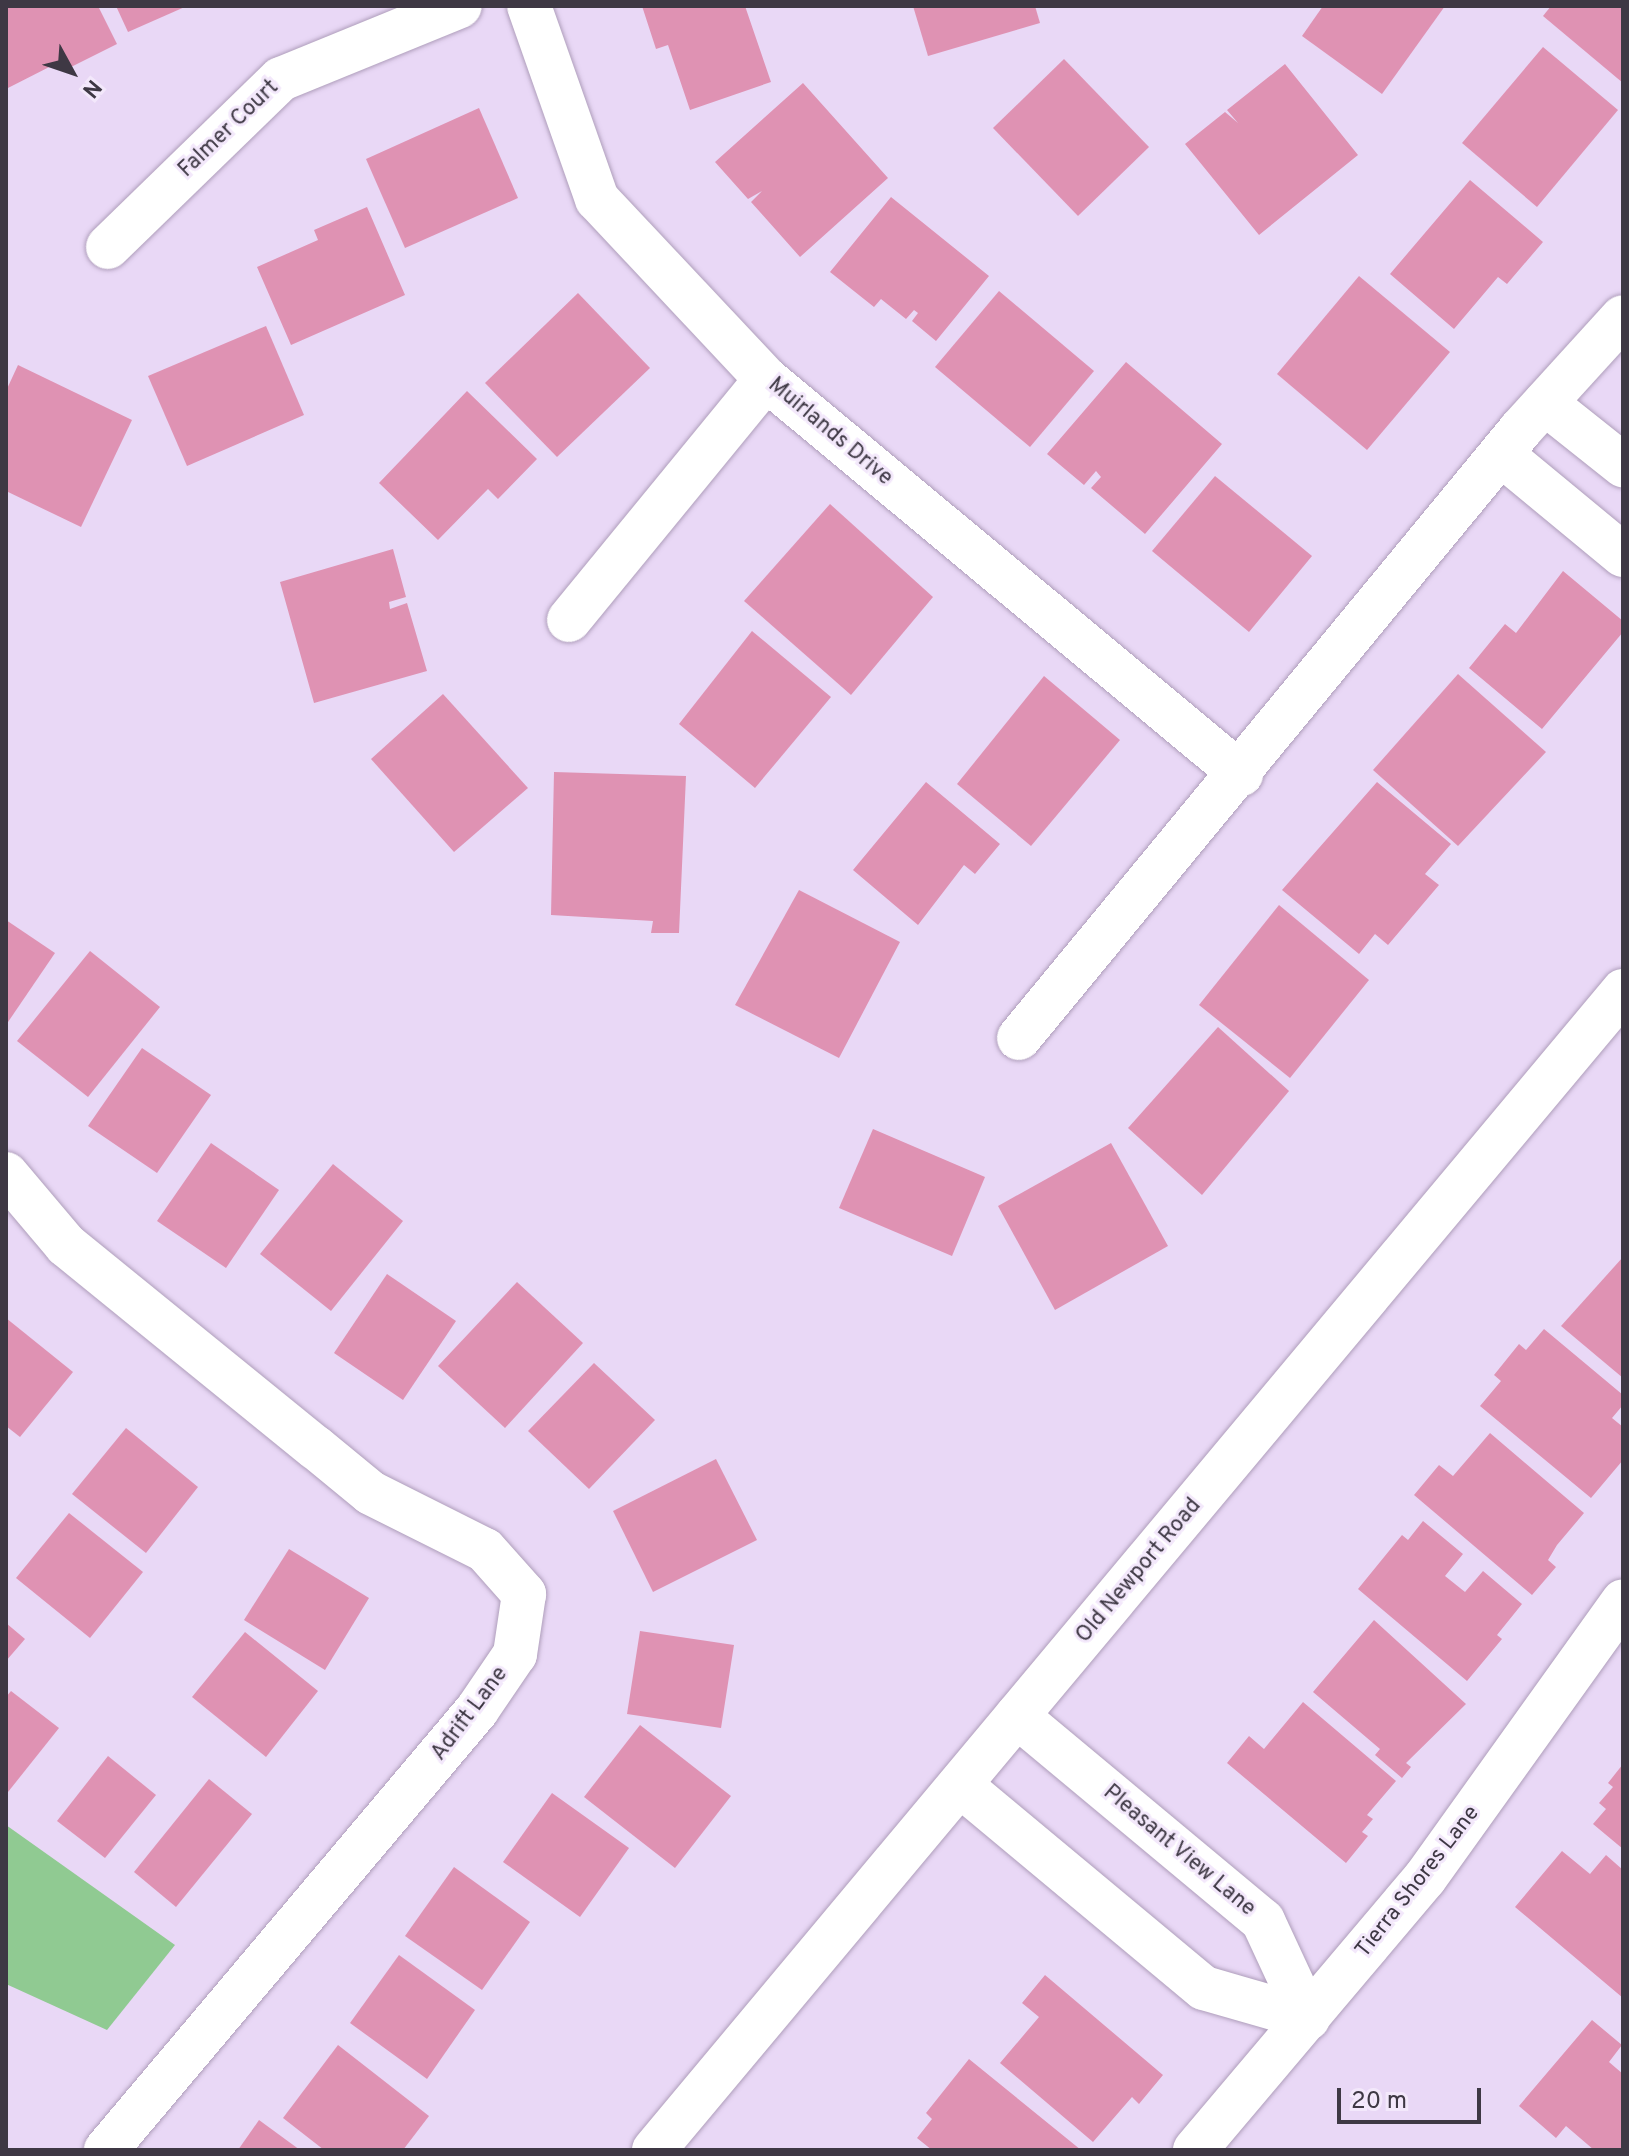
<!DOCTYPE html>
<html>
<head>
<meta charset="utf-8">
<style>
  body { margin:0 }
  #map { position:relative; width:1629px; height:2156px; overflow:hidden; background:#e9d8f6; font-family:Overpass,sans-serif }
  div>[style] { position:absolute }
  .green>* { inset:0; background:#90ca92 }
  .building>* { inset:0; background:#df92b3 }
  .roads { filter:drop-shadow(0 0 2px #af9ebb) drop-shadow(0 0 2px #af9ebb) }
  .minor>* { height:44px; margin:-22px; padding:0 22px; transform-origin:22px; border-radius:22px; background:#fff }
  span { translate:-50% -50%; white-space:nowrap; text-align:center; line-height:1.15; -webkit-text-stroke:6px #f3e8fb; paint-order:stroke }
  .street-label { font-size:22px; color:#3e3844 }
  .frame { position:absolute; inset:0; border:8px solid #3e3844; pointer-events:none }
  .north { position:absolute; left:32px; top:32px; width:80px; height:80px; -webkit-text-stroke:6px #f3e8fb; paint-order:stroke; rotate:130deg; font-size:22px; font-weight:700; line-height:32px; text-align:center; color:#3e3844 }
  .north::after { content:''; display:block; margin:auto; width:28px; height:36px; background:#3e3844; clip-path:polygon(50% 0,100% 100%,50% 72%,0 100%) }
  .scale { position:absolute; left:1337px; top:2088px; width:144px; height:36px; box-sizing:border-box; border:4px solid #3e3844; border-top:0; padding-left:10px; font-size:24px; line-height:28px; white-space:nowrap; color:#3e3844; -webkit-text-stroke:6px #f3e8fb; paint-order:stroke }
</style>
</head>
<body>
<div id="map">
  <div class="green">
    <div style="clip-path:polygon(6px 1825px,175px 1945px,107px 2030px,6px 1984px)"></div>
  </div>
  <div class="building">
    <div style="clip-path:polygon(6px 6px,98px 6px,117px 44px,67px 69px,63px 60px,6px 89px)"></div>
    <div style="clip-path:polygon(116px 6px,187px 6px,128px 32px)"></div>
    <div style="clip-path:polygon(642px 6px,745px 6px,771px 82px,690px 110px,668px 45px,656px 49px)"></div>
    <div style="clip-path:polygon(913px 6px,1035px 6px,1040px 23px,928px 56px)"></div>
    <div style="clip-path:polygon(1323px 6px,1445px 6px,1382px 94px,1302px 36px)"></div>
    <div style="clip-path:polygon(1551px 6px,1623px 6px,1623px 83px,1543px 16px)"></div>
    <div style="clip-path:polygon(1543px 47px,1618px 110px,1537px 207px,1462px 143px)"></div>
    <div style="clip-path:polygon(1064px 59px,1149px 147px,1078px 216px,993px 128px)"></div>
    <div style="clip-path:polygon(1285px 64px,1358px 155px,1259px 235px,1185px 144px,1225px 112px,1238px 123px,1227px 110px)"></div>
    <div style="clip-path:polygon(803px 83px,888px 178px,800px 257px,751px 202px,762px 191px,748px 199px,715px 162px)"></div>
    <div style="clip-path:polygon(479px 108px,518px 198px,405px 248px,366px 159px)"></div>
    <div style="clip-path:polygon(1470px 180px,1543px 242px,1507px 284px,1498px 277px,1454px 329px,1390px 274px)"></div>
    <div style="clip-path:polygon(891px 197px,989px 276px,936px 341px,912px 321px,918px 313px,914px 310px,906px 319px,881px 299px,874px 307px,830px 272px)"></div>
    <div style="clip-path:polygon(367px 207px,405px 295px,291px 345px,257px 267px,318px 240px,314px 230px)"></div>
    <div style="clip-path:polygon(1359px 276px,1450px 352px,1367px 450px,1277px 374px)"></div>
    <div style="clip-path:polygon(999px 291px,1094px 371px,1030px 447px,935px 367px)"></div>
    <div style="clip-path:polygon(578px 293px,650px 368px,557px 457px,485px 383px)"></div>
    <div style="clip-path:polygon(266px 326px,304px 415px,187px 466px,148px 376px)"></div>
    <div style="clip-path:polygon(1126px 362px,1222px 444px,1145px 534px,1091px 488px,1101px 477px,1096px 471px,1084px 485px,1047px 454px)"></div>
    <div style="clip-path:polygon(18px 365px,132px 420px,81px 527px,6px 491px,6px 391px)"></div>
    <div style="clip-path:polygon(467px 391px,537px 459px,498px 499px,488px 489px,438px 540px,379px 483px)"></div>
    <div style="clip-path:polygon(1215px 476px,1312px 556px,1249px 632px,1152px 551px)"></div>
    <div style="clip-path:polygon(830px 504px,933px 597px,851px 695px,744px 601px)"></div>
    <div style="clip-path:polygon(393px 549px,406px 597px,389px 602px,390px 609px,407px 603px,427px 671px,314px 703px,280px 582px)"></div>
    <div style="clip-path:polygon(1563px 571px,1623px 621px,1623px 632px,1542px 729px,1469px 668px,1505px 624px,1516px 633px)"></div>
    <div style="clip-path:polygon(752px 631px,831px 697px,755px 788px,679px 724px)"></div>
    <div style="clip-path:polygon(1458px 674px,1546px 752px,1458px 846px,1373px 770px)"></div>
    <div style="clip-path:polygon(1044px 676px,1120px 740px,1031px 846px,957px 784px)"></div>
    <div style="clip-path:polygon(443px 694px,528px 788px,454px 852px,371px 759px)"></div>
    <div style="clip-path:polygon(554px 772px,686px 776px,679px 933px,651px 933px,653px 921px,551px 915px)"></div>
    <div style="clip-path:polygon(926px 782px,1000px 844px,975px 874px,964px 865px,918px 925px,853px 870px)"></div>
    <div style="clip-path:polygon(1377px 782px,1451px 844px,1425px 874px,1439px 885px,1388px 945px,1375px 934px,1359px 954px,1282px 890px)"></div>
    <div style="clip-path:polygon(799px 890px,900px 942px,839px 1058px,735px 1005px)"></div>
    <div style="clip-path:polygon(1279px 905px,1369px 980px,1290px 1078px,1199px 1005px)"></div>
    <div style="clip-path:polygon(6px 920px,55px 953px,6px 1025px)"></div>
    <div style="clip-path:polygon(90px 951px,160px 1007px,88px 1097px,17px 1041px)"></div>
    <div style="clip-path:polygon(1218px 1027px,1289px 1091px,1202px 1195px,1128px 1128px)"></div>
    <div style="clip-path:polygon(142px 1048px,211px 1095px,157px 1173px,88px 1126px)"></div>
    <div style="clip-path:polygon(873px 1129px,985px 1177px,952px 1256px,839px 1208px)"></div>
    <div style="clip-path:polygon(211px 1143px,279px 1190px,226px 1268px,157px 1221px)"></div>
    <div style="clip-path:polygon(1111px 1143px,1168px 1246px,1055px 1310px,998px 1206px)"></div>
    <div style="clip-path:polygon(333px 1164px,403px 1221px,331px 1311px,260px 1254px)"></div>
    <div style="clip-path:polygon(1623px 1257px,1623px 1378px,1561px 1326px)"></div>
    <div style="clip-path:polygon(387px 1274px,456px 1321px,403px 1400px,334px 1353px)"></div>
    <div style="clip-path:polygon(517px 1282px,583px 1343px,505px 1428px,438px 1366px)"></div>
    <div style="clip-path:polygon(6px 1318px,73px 1372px,20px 1437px,6px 1426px)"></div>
    <div style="clip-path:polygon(1544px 1329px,1623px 1395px,1623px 1405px,1612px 1418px,1623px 1427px,1623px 1460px,1591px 1498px,1480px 1406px,1501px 1381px,1494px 1375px,1519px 1344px,1526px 1350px)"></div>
    <div style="clip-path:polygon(594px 1363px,655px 1420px,589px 1489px,528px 1431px)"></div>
    <div style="clip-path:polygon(126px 1428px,198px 1487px,146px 1553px,72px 1494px)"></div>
    <div style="clip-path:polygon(1490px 1433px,1584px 1513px,1557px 1545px,1548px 1560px,1556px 1567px,1532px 1595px,1414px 1495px,1439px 1465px,1453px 1476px)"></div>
    <div style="clip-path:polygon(716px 1459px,757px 1540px,653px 1592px,613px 1511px)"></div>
    <div style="clip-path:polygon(69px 1513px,143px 1572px,90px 1638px,16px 1578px)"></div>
    <div style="clip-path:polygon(1423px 1521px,1463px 1554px,1445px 1576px,1465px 1592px,1483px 1571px,1522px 1604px,1497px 1635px,1502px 1639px,1467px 1681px,1358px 1589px,1402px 1535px,1408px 1540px)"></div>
    <div style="clip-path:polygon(289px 1549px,369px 1598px,325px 1670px,244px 1620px)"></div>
    <div style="clip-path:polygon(1374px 1620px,1466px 1704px,1406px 1763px,1411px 1767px,1402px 1778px,1375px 1755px,1380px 1749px,1313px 1692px)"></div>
    <div style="clip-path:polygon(6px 1623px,25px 1639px,6px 1661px)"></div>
    <div style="clip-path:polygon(640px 1631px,734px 1645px,721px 1728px,627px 1714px)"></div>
    <div style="clip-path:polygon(245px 1632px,318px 1691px,266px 1757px,192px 1697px)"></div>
    <div style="clip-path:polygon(11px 1691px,59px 1728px,8px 1792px,6px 1697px)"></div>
    <div style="clip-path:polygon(1303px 1702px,1396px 1781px,1367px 1815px,1373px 1819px,1362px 1832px,1368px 1836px,1346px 1863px,1227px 1763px,1249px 1736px,1264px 1749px)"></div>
    <div style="clip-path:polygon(640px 1725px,731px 1796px,675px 1868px,584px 1797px)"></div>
    <div style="clip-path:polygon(108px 1756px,156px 1795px,105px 1858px,57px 1821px)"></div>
    <div style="clip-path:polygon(1623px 1764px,1623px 1849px,1593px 1824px,1606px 1809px,1599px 1803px,1613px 1787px,1608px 1783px)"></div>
    <div style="clip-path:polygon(209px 1779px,252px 1814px,176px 1907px,134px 1872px)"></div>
    <div style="clip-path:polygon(552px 1793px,629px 1848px,580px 1917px,503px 1862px)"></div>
    <div style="clip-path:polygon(1562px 1851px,1590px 1874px,1606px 1855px,1623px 1870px,1623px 1998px,1515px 1907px)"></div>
    <div style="clip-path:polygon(454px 1867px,530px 1922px,482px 1990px,405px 1936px)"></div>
    <div style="clip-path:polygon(399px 1955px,475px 2010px,427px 2079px,350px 2023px)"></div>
    <div style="clip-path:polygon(1045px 1975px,1163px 2075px,1139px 2104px,1132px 2097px,1093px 2142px,1000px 2063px,1039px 2017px,1022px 2003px)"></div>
    <div style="clip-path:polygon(1592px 2020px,1622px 2045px,1609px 2062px,1623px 2074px,1623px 2150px,1594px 2150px,1566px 2126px,1556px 2138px,1519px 2106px)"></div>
    <div style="clip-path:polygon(338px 2045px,429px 2116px,403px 2150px,324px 2150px,283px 2118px)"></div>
    <div style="clip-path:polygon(969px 2059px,1081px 2150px,932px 2150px,917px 2138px,932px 2119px,926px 2113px)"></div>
    <div style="clip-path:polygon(259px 2120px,300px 2150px,238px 2150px)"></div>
  </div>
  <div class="roads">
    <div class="minor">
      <div style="left:529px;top:6px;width:205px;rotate:70.6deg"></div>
      <div style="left:597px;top:199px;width:247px;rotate:46.8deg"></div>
      <div style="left:766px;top:379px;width:618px;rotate:39.75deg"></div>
      <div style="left:108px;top:247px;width:241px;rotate:-44.2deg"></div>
      <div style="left:281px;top:79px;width:193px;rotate:-22.2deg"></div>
      <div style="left:1545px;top:403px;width:100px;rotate:38.5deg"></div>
      <div style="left:1502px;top:455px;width:157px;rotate:39.6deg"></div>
      <div style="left:569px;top:620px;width:311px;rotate:-50.7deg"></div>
      <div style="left:1019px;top:1038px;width:789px;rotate:-50.5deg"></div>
      <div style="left:1521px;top:429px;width:151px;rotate:-47.7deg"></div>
      <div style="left:6px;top:1174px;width:93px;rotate:49.8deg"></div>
      <div style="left:66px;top:1245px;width:321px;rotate:39.1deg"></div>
      <div style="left:315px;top:1447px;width:72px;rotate:39.4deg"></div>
      <div style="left:371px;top:1493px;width:127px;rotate:26.6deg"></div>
      <div style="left:485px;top:1550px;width:59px;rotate:48.4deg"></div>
      <div style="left:524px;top:1594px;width:61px;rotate:98.5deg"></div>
      <div style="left:515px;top:1654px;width:68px;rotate:124.2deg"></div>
      <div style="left:477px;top:1710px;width:576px;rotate:130.14deg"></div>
      <div style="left:1017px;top:1716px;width:320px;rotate:39.8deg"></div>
      <div style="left:1263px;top:1921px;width:107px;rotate:65.1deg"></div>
      <div style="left:960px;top:1785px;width:317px;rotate:39.8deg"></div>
      <div style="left:1204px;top:1988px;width:108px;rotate:16.1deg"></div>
      <div style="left:654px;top:2150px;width:1511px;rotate:-50.1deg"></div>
      <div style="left:1195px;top:2150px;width:356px;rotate:-49.8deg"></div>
      <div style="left:1425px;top:1878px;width:340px;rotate:-54.4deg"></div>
    </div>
  </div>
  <div class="street-label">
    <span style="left:229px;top:129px;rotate:-44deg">Falmer Court</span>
    <span style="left:830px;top:432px;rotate:40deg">Muirlands Drive</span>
    <span style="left:1139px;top:1571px;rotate:-50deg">Old Newport Road</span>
    <span style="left:470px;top:1714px;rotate:-53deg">Adrift Lane</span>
    <span style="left:1179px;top:1851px;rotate:40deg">Pleasant View Lane</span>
    <span style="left:1418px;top:1882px;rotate:-52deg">Tierra Shores Lane</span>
  </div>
  <div class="frame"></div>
  <div class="north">N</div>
  <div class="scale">20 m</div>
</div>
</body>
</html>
